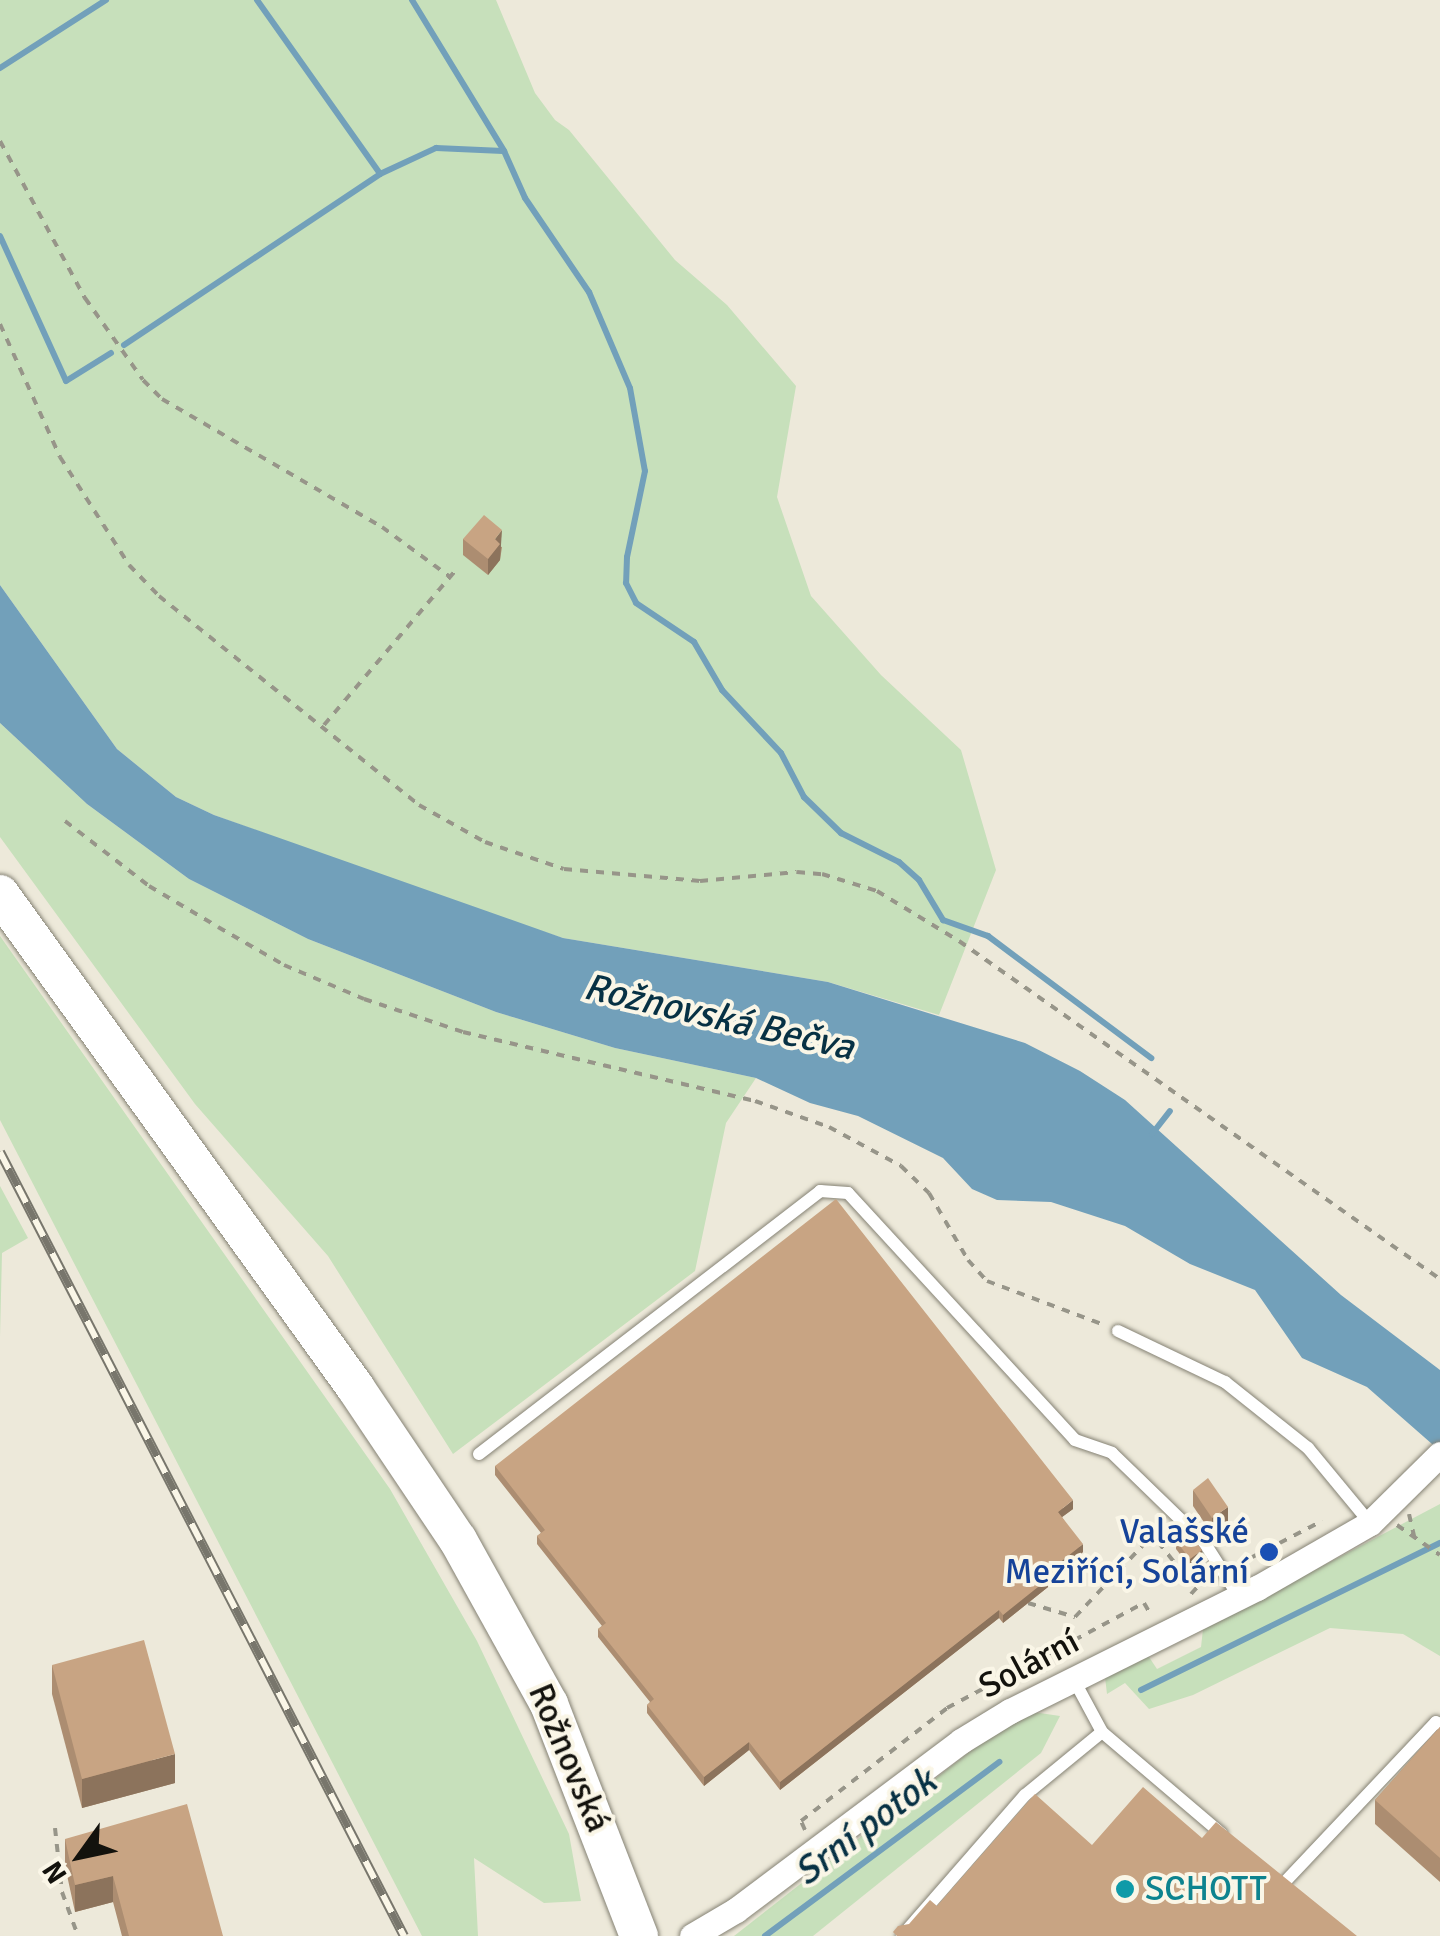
<!DOCTYPE html>
<html>
<head>
<meta charset="utf-8">
<style>
  body { margin:0 }
  #map { position:relative; width:1440px; height:1936px; overflow:hidden; background:#ede9da; font-family:Signika,sans-serif }
  div>[style] { position:absolute }
  .green>* { inset:0; background:#c7e0bb }
  .water>* { inset:0; background:#72a0ba }
  .stream>* { height:6px; margin:-3px; padding:0 3px; transform-origin:3px; border-radius:3px; background:#72a0ba }
  .path>* { height:4px; margin-top:-2px; transform-origin:0; background:repeating-linear-gradient(90deg,#979589 0 8px,transparent 0 16px) }
  .roads { filter:drop-shadow(0 0 2px #858274) drop-shadow(0 0 2px #858274) }
  .service>* { height:12px; margin:-6px; padding:0 6px; transform-origin:6px; border-radius:6px; background:#fff }
  .minor>* { height:25px; margin:-12.5px; padding:0 12.5px; transform-origin:12.5px; border-radius:12.5px; background:#fff }
  .primary>* { height:38px; margin:-19px; padding:0 19px; transform-origin:19px; border-radius:19px; background:#fff }
  .rail>* { height:10px; margin-top:-5px; transform-origin:0; background:repeating-linear-gradient(90deg,#faf6e7 0 19px,#78766c 0 38px); box-sizing:border-box; border-block:2px solid #78766c }
  .wall>* { inset:0; background:#ac8d71 }
  .shaded-wall>* { inset:0; background:#8c735c }
  .building>* { inset:0; background:#c8a483 }
  .dots>* { width:28px; height:28px; translate:-50% -50%; box-sizing:border-box; border:5px solid #faf6e7; border-radius:50% }
  span { translate:-50% -50%; white-space:nowrap; text-align:center; line-height:1.15; -webkit-text-stroke:8px #faf6e7; paint-order:stroke }
  .transit-label { font-size:35px; color:#164399 }
  .right { translate:-100% -50%; text-align:right }
  .street-label { font-size:35px; color:#13120d }
  .culture-label { font-size:35px; color:#0d838f }
  .left { translate:0 -50%; text-align:left }
  .water-label { font-size:38px; color:#073144; font-style:italic }
  .north { position:absolute; left:30px; top:1806px; width:100px; height:100px; -webkit-text-stroke:8px #faf6e7; paint-order:stroke; rotate:237deg; font-size:28px; font-weight:700; line-height:40px; text-align:center; color:#13120d }
  .north::after { content:''; display:block; margin:auto; width:35px; height:45px; background:#13120d; clip-path:polygon(50% 0,100% 100%,50% 72%,0 100%) }
</style>
</head>
<body>
<div id="map">
  <div class="green">
    <div style="clip-path:polygon(0 0,496px 0,535px 93px,555px 120px,569px 130px,675px 260px,727px 305px,796px 386px,777px 497px,811px 596px,881px 675px,961px 750px,996px 870px,939px 1015px,828px 982px,563px 938px,452px 902px,214px 815px,176px 797px,117px 749px,0 585px)"></div>
    <div style="clip-path:polygon(0 723px,87px 804px,189px 879px,308px 939px,496px 1012px,615px 1048px,756px 1078px,726px 1123px,695px 1271px,453px 1454px,328px 1256px,195px 1104px,0 837px)"></div>
    <div style="clip-path:polygon(0 936px,390px 1489px,477px 1641px,569px 1834px,581px 1901px,544px 1903px,474px 1858px,478px 1936px,422px 1936px,0 1120px)"></div>
    <div style="clip-path:polygon(0 1186px,28px 1238px,2px 1253px,0 1337px)"></div>
    <div style="clip-path:polygon(1440px 1504px,1440px 1656px,1403px 1634px,1330px 1628px,1193px 1695px,1149px 1709px,1125px 1683px,1107px 1694px,1105px 1677px,1147px 1654px,1157px 1669px,1201px 1647px,1203px 1629px)"></div>
    <div style="clip-path:polygon(1033px 1712px,1060px 1716px,1041px 1753px,813px 1936px,734px 1936px,977px 1746px)"></div>
  </div>
  <div class="water">
    <div style="clip-path:polygon(0 585px,117px 749px,176px 797px,214px 815px,563px 938px,828px 982px,1025px 1043px,1080px 1071px,1125px 1100px,1341px 1295px,1440px 1370px,1440px 1451px,1367px 1387px,1302px 1358px,1255px 1290px,1190px 1264px,1125px 1226px,1051px 1202px,997px 1200px,972px 1189px,943px 1158px,858px 1116px,810px 1103px,756px 1078px,615px 1048px,496px 1012px,308px 939px,189px 879px,87px 804px,0 723px)"></div>
  </div>
  <div class="stream">
    <div style="left:257px;top:0;width:213px;rotate:54.7deg"></div>
    <div style="left:412px;top:0;width:177px;rotate:58.6deg"></div>
    <div style="left:504px;top:151px;width:51px;rotate:65.9deg"></div>
    <div style="left:525px;top:198px;width:114px;rotate:55.8deg"></div>
    <div style="left:589px;top:292px;width:104px;rotate:66.9deg"></div>
    <div style="left:630px;top:388px;width:84px;rotate:79.8deg"></div>
    <div style="left:645px;top:471px;width:88px;rotate:101.8deg"></div>
    <div style="left:627px;top:557px;width:26px;rotate:92deg"></div>
    <div style="left:626px;top:583px;width:22px;rotate:63deg"></div>
    <div style="left:636px;top:603px;width:70px;rotate:33.9deg"></div>
    <div style="left:694px;top:642px;width:56px;rotate:59.7deg"></div>
    <div style="left:722px;top:690px;width:86px;rotate:46.9deg"></div>
    <div style="left:781px;top:753px;width:50px;rotate:62.4deg"></div>
    <div style="left:804px;top:797px;width:52px;rotate:44.2deg"></div>
    <div style="left:841px;top:833px;width:65px;rotate:26.6deg"></div>
    <div style="left:899px;top:862px;width:27px;rotate:42deg"></div>
    <div style="left:919px;top:880px;width:47px;rotate:59deg"></div>
    <div style="left:943px;top:920px;width:48px;rotate:19.6deg"></div>
    <div style="left:988px;top:936px;width:204px;rotate:36.8deg"></div>
    <div style="left:0;top:68px;width:126px;rotate:-32.7deg"></div>
    <div style="left:0;top:236px;width:159px;rotate:65.5deg"></div>
    <div style="left:66px;top:381px;width:53px;rotate:-31.9deg"></div>
    <div style="left:124px;top:345px;width:308px;rotate:-33.7deg"></div>
    <div style="left:380px;top:174px;width:62px;rotate:-24.9deg"></div>
    <div style="left:436px;top:148px;width:67px;rotate:2.6deg"></div>
    <div style="left:1152px;top:1134px;width:29px;rotate:-52deg"></div>
    <div style="left:1141px;top:1690px;width:333px;rotate:-26.2deg"></div>
    <div style="left:765px;top:1936px;width:292px;rotate:-36.6deg"></div>
  </div>
  <div class="path">
    <div style="left:0;top:141px;width:179px;rotate:61.6deg"></div>
    <div style="left:85px;top:298px;width:100px;rotate:54.7deg"></div>
    <div style="left:143px;top:380px;width:27px;rotate:45deg"></div>
    <div style="left:162px;top:399px;width:255px;rotate:30.2deg"></div>
    <div style="left:382px;top:527px;width:84px;rotate:36.3deg"></div>
    <div style="left:0;top:324px;width:146px;rotate:65.7deg"></div>
    <div style="left:60px;top:457px;width:128px;rotate:57.4deg"></div>
    <div style="left:129px;top:565px;width:43px;rotate:45.9deg"></div>
    <div style="left:159px;top:596px;width:334px;rotate:38.8deg"></div>
    <div style="left:419px;top:805px;width:76px;rotate:29.3deg"></div>
    <div style="left:485px;top:842px;width:83px;rotate:18.9deg"></div>
    <div style="left:564px;top:869px;width:137px;rotate:5deg"></div>
    <div style="left:700px;top:881px;width:97px;rotate:-5.3deg"></div>
    <div style="left:797px;top:872px;width:25px;rotate:5deg"></div>
    <div style="left:822px;top:874px;width:58px;rotate:17.2deg"></div>
    <div style="left:877px;top:891px;width:96px;rotate:31.4deg"></div>
    <div style="left:959px;top:941px;width:588px;rotate:35.1deg"></div>
    <div style="left:324px;top:725px;width:202px;rotate:-49.6deg"></div>
    <div style="left:65px;top:821px;width:106px;rotate:37.7deg"></div>
    <div style="left:149px;top:886px;width:80px;rotate:30.7deg"></div>
    <div style="left:218px;top:927px;width:76px;rotate:29.9deg"></div>
    <div style="left:284px;top:965px;width:87px;rotate:23deg"></div>
    <div style="left:364px;top:999px;width:104px;rotate:18.4deg"></div>
    <div style="left:463px;top:1032px;width:300px;rotate:13.3deg"></div>
    <div style="left:755px;top:1101px;width:78px;rotate:19.4deg"></div>
    <div style="left:829px;top:1127px;width:82px;rotate:28.4deg"></div>
    <div style="left:901px;top:1166px;width:39px;rotate:44deg"></div>
    <div style="left:929px;top:1193px;width:78px;rotate:59.8deg"></div>
    <div style="left:968px;top:1260px;width:28px;rotate:48deg"></div>
    <div style="left:987px;top:1281px;width:125px;rotate:20.6deg"></div>
    <div style="left:1409px;top:1514px;width:26px;rotate:77deg"></div>
    <div style="left:1397px;top:1525px;width:52px;rotate:34.9deg"></div>
    <div style="left:1237px;top:1565px;width:96px;rotate:-27.4deg"></div>
    <div style="left:1191px;top:1594px;width:12px;rotate:-48deg"></div>
    <div style="left:1199px;top:1585px;width:19px;rotate:-90deg"></div>
    <div style="left:1028px;top:1603px;width:49px;rotate:16.6deg"></div>
    <div style="left:1075px;top:1617px;width:99px;rotate:-46.6deg"></div>
    <div style="left:1143px;top:1545px;width:15px;rotate:-11deg"></div>
    <div style="left:1158px;top:1542px;width:33px;rotate:51deg"></div>
    <div style="left:1179px;top:1568px;width:9px;rotate:-32deg"></div>
    <div style="left:55px;top:1828px;width:64px;rotate:83.8deg"></div>
    <div style="left:62px;top:1892px;width:47px;rotate:70deg"></div>
    <div style="left:805px;top:1830px;width:10px;rotate:-114deg"></div>
    <div style="left:801px;top:1821px;width:185px;rotate:-37.7deg"></div>
    <div style="left:947px;top:1708px;width:223px;rotate:-28.1deg"></div>
    <div style="left:1144px;top:1603px;width:14px;rotate:60deg"></div>
  </div>
  <div class="roads">
    <div class="service">
      <div style="left:1118px;top:1331px;width:119px;rotate:25.5deg"></div>
      <div style="left:1225px;top:1382px;width:106px;rotate:38.5deg"></div>
      <div style="left:1308px;top:1448px;width:97px;rotate:50.4deg"></div>
      <div style="left:479px;top:1454px;width:431px;rotate:-37.6deg"></div>
      <div style="left:820px;top:1191px;width:28px;rotate:4deg"></div>
      <div style="left:848px;top:1193px;width:335px;rotate:47.4deg"></div>
      <div style="left:1075px;top:1440px;width:39px;rotate:19deg"></div>
      <div style="left:1112px;top:1453px;width:128px;rotate:44.1deg"></div>
      <div style="left:1204px;top:1542px;width:65px;rotate:57.5deg"></div>
      <div style="left:1074px;top:1680px;width:59px;rotate:61.7deg"></div>
      <div style="left:1102px;top:1732px;width:157px;rotate:40.4deg"></div>
      <div style="left:1282px;top:1885px;width:224px;rotate:-46.6deg"></div>
      <div style="left:1436px;top:1722px;width:4px;rotate:27deg"></div>
      <div style="left:902px;top:1936px;width:187px;rotate:-48.9deg"></div>
      <div style="left:1025px;top:1795px;width:99px;rotate:-39.3deg"></div>
    </div>
    <div class="minor">
      <div style="left:692px;top:1936px;width:51px;rotate:-30.6deg"></div>
      <div style="left:736px;top:1910px;width:281px;rotate:-36.9deg"></div>
      <div style="left:961px;top:1741px;width:57px;rotate:-31.5deg"></div>
      <div style="left:1010px;top:1711px;width:276px;rotate:-26.5deg"></div>
      <div style="left:1257px;top:1588px;width:130px;rotate:-29.9deg"></div>
      <div style="left:1370px;top:1523px;width:98px;rotate:-44.6deg"></div>
    </div>
    <div class="primary">
      <div style="left:0;top:894px;width:608px;rotate:54.24deg"></div>
      <div style="left:355px;top:1387px;width:184px;rotate:56.1deg"></div>
      <div style="left:458px;top:1540px;width:188px;rotate:61deg"></div>
      <div style="left:549px;top:1704px;width:249px;rotate:68.8deg"></div>
    </div>
  </div>
  <div class="rail">
    <div style="left:0;top:1152px;width:882px;rotate:62.74deg"></div>
  </div>
  <div class="wall">
    <div style="clip-path:polygon(463px 539px,502px 547px,500px 560px,488px 575px,463px 555px)"></div>
    <div style="clip-path:polygon(495px 1466px,1073px 1509px,1062px 1517px,1083px 1552px,1048px 1580px,1048px 1587px,1003px 1623px,999px 1618px,780px 1790px,749px 1750px,704px 1786px,647px 1713px,647px 1705px,650px 1702px,598px 1637px,598px 1629px,602px 1626px,537px 1544px,537px 1536px,541px 1533px,495px 1475px)"></div>
    <div style="clip-path:polygon(1193px 1490px,1228px 1523px,1212px 1534px,1193px 1506px)"></div>
    <div style="clip-path:polygon(1176px 1541px,1202px 1558px,1190px 1567px,1176px 1549px)"></div>
    <div style="clip-path:polygon(52px 1665px,175px 1783px,82px 1808px,52px 1694px)"></div>
    <div style="clip-path:polygon(1440px 1727px,1440px 1882px,1375px 1824px,1375px 1800px)"></div>
    <div style="clip-path:polygon(65px 1839px,223px 1936px,122px 1936px,113px 1902px,75px 1912px,65px 1866px)"></div>
  </div>
  <div class="shaded-wall">
    <div style="clip-path:polygon(502px 530px,500px 560px,488px 575px,488px 559px,495px 539px)"></div>
    <div style="clip-path:polygon(1073px 1500px,1073px 1509px,1058px 1520px,1058px 1512px)"></div>
    <div style="clip-path:polygon(1228px 1507px,1228px 1523px,1212px 1534px,1212px 1518px)"></div>
    <div style="clip-path:polygon(1083px 1544px,1083px 1552px,1048px 1580px,1048px 1587px,1003px 1623px,1003px 1615px,1044px 1575px)"></div>
    <div style="clip-path:polygon(1202px 1550px,1202px 1558px,1190px 1567px,1190px 1559px)"></div>
    <div style="clip-path:polygon(999px 1610px,999px 1618px,780px 1790px,780px 1782px)"></div>
    <div style="clip-path:polygon(749px 1742px,749px 1750px,704px 1786px,704px 1777px)"></div>
    <div style="clip-path:polygon(175px 1754px,175px 1783px,82px 1808px,82px 1779px)"></div>
    <div style="clip-path:polygon(113px 1876px,113px 1902px,75px 1912px,75px 1885px)"></div>
  </div>
  <div class="building">
    <div style="clip-path:polygon(484px 515px,502px 530px,495px 539px,500px 544px,488px 559px,463px 539px)"></div>
    <div style="clip-path:polygon(836px 1199px,1073px 1500px,1058px 1512px,1083px 1544px,1044px 1575px,1048px 1579px,1003px 1615px,999px 1610px,780px 1782px,749px 1742px,704px 1777px,647px 1705px,654px 1699px,598px 1629px,606px 1623px,537px 1536px,545px 1530px,495px 1466px)"></div>
    <div style="clip-path:polygon(1208px 1478px,1228px 1507px,1212px 1518px,1193px 1490px)"></div>
    <div style="clip-path:polygon(1188px 1532px,1202px 1550px,1190px 1559px,1176px 1541px)"></div>
    <div style="clip-path:polygon(144px 1640px,175px 1754px,82px 1779px,52px 1665px)"></div>
    <div style="clip-path:polygon(1440px 1727px,1440px 1858px,1375px 1800px)"></div>
    <div style="clip-path:polygon(1143px 1787px,1202px 1838px,1216px 1822px,1357px 1936px,897px 1936px,893px 1932px,898px 1926px,909px 1924px,930px 1900px,937px 1906px,1035px 1794px,1092px 1845px)"></div>
    <div style="clip-path:polygon(187px 1804px,223px 1936px,129px 1936px,113px 1876px,75px 1885px,65px 1839px)"></div>
  </div>
  <div class="dots">
    <div style="left:1269px;top:1552px;background:#1a4fb4"></div>
    <div style="left:1125px;top:1889px;background:#0f9aa8"></div>
  </div>
  <div class="transit-label">
    <span class="right" style="left:1249px;top:1552px">Valašské<br>Meziřící, Solární</span>
  </div>
  <div class="street-label">
    <span style="left:1029px;top:1664px;rotate:-28deg">Solární</span>
    <span style="left:569px;top:1758px;rotate:67deg">Rožnovská</span>
  </div>
  <div class="culture-label">
    <span class="left" style="left:1145px;top:1889px">SCHOTT</span>
  </div>
  <div class="water-label">
    <span style="left:719px;top:1017px;rotate:13deg">Rožnovská Bečva</span>
    <span style="left:865px;top:1827px;rotate:-37deg">Srní potok</span>
  </div>
  <div class="north">N</div>
</div>
</body>
</html>
